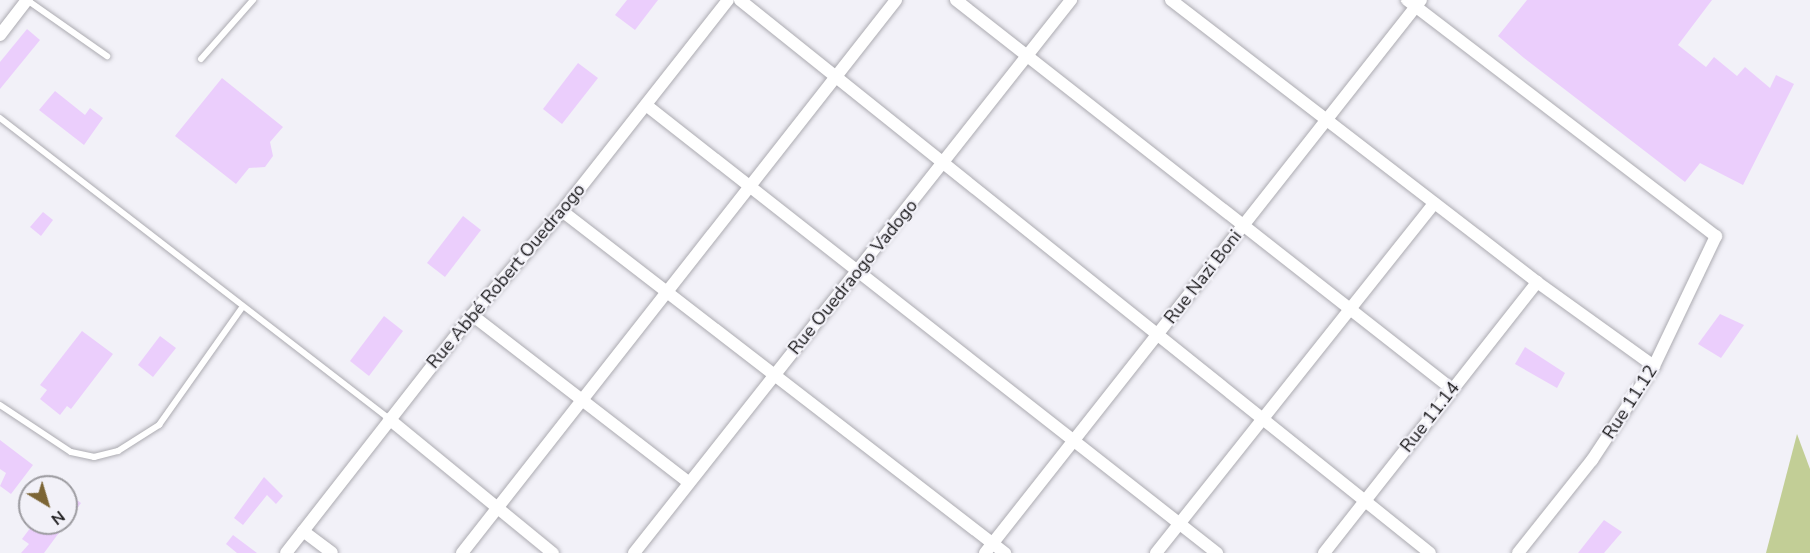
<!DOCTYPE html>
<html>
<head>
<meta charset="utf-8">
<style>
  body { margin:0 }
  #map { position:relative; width:1810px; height:553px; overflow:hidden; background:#f2f1f8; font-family:"Nunito Sans",sans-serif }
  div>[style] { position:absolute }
  .green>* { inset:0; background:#c2ce96 }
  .building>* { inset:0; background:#ebcefc }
  .roads { filter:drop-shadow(0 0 2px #acabb1) drop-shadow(0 0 2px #acabb1) }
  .lane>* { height:6px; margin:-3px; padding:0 3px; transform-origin:3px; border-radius:3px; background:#fff }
  .street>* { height:12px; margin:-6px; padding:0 6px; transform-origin:6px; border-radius:6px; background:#fff }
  span { translate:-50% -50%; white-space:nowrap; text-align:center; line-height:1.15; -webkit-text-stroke:4.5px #f2f1f8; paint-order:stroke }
  .street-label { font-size:18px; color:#1a191b }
  .north { position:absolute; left:18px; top:475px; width:60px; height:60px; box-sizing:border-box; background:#f2f1f8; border:2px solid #9c9ba0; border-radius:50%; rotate:142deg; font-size:16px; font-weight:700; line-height:24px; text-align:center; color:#1a191b }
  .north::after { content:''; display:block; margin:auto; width:21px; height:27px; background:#7c6535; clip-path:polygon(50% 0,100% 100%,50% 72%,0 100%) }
</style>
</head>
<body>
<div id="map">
  <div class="green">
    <div style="clip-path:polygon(1797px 434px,1810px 469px,1810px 553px,1766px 553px)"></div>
  </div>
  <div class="building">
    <div style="clip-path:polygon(627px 0,658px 0,635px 30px,615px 15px)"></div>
    <div style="clip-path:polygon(1527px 0,1712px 0,1678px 45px,1706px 67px,1714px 57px,1737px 76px,1745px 67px,1770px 88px,1776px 75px,1794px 84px,1743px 185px,1700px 163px,1685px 182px,1524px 58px,1498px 36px)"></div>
    <div style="clip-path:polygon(27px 29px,40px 40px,0 89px,0 62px)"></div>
    <div style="clip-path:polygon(578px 63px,598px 78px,562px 124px,543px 109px)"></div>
    <div style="clip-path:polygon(222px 78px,283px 127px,270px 142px,273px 156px,265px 167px,249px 168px,236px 184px,175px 136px)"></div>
    <div style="clip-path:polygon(55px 91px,85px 115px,90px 108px,103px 118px,84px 145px,39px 110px)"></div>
    <div style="clip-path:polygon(43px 212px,53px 220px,41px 236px,30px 227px)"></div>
    <div style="clip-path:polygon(463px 216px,481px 230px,445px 277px,427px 263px)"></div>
    <div style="clip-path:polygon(1720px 314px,1744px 325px,1721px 358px,1698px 344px)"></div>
    <div style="clip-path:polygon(384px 316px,403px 331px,369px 376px,350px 361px)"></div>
    <div style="clip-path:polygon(82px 331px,113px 354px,71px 409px,67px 406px,60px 415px,40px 399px,47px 390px,40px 385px)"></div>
    <div style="clip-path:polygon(160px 336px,176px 348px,153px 377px,138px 365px)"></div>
    <div style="clip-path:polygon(1525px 347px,1565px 373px,1557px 388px,1515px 364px)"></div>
    <div style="clip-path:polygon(0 440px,33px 465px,11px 494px,0 486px,6px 473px,0 469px)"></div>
    <div style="clip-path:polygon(264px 477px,283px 496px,276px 504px,267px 495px,243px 525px,234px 518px)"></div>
    <div style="clip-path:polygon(66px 492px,81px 503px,44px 553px,21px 553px,29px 544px,22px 539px,34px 523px,66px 523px)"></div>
    <div style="clip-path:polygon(1604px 520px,1622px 532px,1604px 553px,1578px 553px)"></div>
    <div style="clip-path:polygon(233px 535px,257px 553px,237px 553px,226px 544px)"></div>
  </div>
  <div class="roads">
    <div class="lane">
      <div style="left:27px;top:0;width:98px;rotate:35deg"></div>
      <div style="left:201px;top:59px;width:79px;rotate:-48.6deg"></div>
      <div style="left:0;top:118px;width:492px;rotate:37.7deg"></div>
      <div style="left:0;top:405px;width:85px;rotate:33.5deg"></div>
      <div style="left:71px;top:452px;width:24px;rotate:12deg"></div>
      <div style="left:94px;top:457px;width:25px;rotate:-14deg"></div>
      <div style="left:118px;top:451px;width:49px;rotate:-32.4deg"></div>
      <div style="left:159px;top:425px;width:142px;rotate:-54.7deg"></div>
    </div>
    <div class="street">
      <div style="left:740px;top:0;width:884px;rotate:38.71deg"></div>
      <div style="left:956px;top:0;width:630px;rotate:38.11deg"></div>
      <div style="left:1171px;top:0;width:462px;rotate:37.6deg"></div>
      <div style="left:1537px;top:282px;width:144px;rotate:35.7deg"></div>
      <div style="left:1407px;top:0;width:389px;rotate:37.4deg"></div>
      <div style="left:1716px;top:236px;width:144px;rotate:115.5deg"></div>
      <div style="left:1654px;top:366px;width:113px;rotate:123.4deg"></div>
      <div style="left:1592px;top:460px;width:119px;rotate:128.5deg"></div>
      <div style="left:0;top:35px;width:44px;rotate:-52.4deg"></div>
      <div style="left:646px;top:105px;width:726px;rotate:38.12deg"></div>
      <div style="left:562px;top:211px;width:560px;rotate:37.67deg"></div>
      <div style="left:472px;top:315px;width:274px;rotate:37.7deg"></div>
      <div style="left:389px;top:419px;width:212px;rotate:39.3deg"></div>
      <div style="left:303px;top:531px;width:36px;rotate:37deg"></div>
      <div style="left:286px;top:553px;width:302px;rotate:-52deg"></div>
      <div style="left:472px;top:315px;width:138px;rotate:-49.1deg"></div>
      <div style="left:562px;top:211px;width:268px;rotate:-51.8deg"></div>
      <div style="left:462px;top:553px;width:703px;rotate:-51.87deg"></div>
      <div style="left:634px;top:553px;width:705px;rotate:-51.68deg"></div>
      <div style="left:985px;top:553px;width:704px;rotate:-51.75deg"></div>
      <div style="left:1156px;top:553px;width:447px;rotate:-51.5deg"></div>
      <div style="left:1324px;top:553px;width:345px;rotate:-51.8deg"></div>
    </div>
  </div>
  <div class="street-label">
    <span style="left:506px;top:276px;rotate:-50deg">Rue Abbé Robert Ouedraogo</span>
    <span style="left:853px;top:277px;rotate:-51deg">Rue Ouedraogo Vadogo</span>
    <span style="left:1203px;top:277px;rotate:-52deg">Rue Nazi Boni</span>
    <span style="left:1630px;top:402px;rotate:-57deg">Rue 11.12</span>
    <span style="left:1430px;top:417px;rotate:-52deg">Rue 11.14</span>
  </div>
  <div class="north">N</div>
</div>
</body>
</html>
